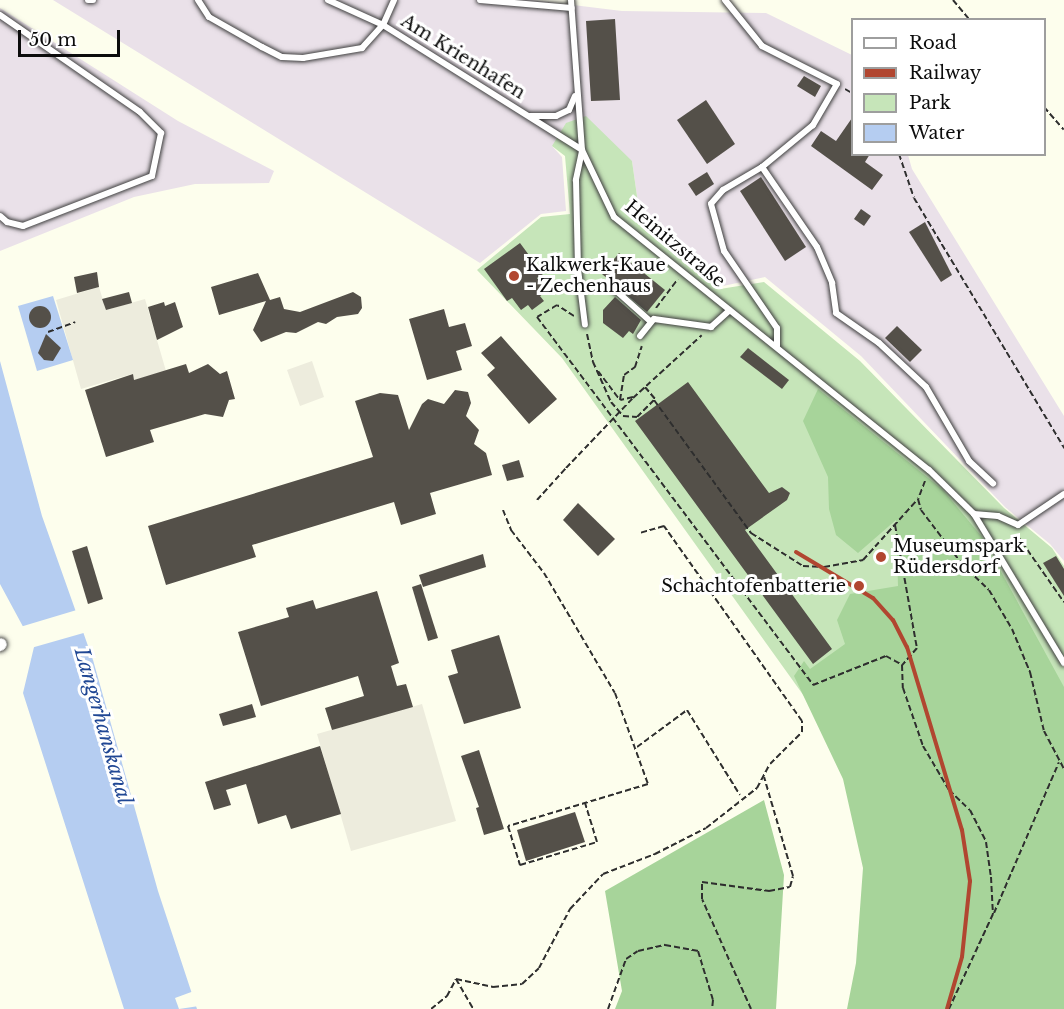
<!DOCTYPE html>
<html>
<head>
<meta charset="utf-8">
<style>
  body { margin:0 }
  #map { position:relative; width:1064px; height:1009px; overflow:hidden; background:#fdfeed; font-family:"Libre Baskerville",serif }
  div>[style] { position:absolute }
  .industrial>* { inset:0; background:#eae1e9 }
  .green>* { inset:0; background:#c6e5b9 }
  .forest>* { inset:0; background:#a7d49a }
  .plaza>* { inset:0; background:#edecdd }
  .water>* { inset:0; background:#b5cdf1 }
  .pier>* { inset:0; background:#fdfeed }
  .building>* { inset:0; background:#545049 }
  .round { border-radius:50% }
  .path>* { height:2px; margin-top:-1px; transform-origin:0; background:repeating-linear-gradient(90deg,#2e2e2e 0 6px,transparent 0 9px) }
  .roads { filter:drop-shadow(0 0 2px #3f3f3f) drop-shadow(0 0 2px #3f3f3f) }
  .lane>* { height:6px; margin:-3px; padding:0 3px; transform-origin:3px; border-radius:3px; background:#fff }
  .street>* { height:12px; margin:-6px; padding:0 6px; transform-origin:6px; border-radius:6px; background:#fff }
  .rail>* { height:4px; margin:-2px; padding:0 2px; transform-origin:2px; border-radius:2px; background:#b14630 }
  .path-bridge>* { height:2px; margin-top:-1px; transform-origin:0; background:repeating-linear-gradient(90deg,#2e2e2e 0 6px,transparent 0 9px) }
  .dots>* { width:16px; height:16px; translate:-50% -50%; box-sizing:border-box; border:3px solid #fff; border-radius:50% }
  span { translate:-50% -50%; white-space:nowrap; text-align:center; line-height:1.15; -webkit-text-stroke:6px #fff; paint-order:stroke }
  .street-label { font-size:18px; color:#0c0c0c }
  .poi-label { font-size:18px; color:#0c0c0c }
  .left { translate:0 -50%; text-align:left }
  .right { translate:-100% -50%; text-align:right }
  .water-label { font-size:20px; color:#204794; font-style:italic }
  .legend { position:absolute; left:851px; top:18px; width:195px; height:138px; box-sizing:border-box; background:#fff; border:2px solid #9e9e9e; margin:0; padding:8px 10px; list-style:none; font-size:18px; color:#0c0c0c }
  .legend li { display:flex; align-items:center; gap:12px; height:30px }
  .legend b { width:30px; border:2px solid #9e9e9e }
  .scale { position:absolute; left:18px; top:30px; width:102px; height:27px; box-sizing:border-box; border:3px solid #0c0c0c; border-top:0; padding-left:8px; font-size:18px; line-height:21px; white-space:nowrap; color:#0c0c0c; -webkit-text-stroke:4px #fff; paint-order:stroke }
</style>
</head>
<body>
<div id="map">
  <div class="industrial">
    <div style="clip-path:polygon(53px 0,532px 0,622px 11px,766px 13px,852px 55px,852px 154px,908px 155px,912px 169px,1064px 416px,1064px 561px,1050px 544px,1005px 507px,861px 356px,765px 277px,723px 286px,639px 210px,632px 161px,552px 146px,562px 157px,566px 211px,541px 214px,480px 263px)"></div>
    <div style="clip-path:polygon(0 8px,178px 121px,274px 171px,269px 183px,195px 184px,134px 197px,0 251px)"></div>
  </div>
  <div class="green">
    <div style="clip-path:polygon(586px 116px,632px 161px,639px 210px,720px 289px,764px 282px,860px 361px,1004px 508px,1052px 548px,1064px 566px,1064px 1009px,868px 876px,845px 778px,819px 717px,562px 358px,477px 270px,541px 217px,570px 214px,565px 156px,552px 146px,566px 123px)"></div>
  </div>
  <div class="forest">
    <div style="clip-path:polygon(818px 389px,943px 490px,982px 537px,1064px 687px,1064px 1009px,847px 1009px,856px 963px,863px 868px,843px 779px,794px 676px,804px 661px,810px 669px,845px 644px,837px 620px,850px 594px,898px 586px,896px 520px,858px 553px,836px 535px,829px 509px,828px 477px,803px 421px)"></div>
    <div style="clip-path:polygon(764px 800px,784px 875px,776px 1009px,615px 1009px,622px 991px,605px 891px)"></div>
  </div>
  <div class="plaza">
    <div style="clip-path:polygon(99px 287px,106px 310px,145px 299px,166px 371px,134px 380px,132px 374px,81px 389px,56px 300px)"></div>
    <div style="clip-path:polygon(312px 361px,324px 397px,300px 406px,287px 370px)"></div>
    <div style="clip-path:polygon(422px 704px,456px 821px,351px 851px,317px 734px)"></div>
  </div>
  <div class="water">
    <div style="clip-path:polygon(53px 296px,73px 360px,37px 371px,18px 306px)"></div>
    <div style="clip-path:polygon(0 361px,42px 516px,93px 660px,158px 891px,197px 1009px,124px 1009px,23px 693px,34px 647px,0 584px)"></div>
  </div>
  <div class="pier">
    <div style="clip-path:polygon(80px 609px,87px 632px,31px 648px,20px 627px)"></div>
    <div style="clip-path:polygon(194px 991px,199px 1006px,179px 1009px,175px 998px)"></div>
  </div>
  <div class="building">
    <div style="clip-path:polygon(615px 19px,620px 100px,591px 101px,586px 21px)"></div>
    <div style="clip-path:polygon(804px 76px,821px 86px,815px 97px,797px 86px)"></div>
    <div style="clip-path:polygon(706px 100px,735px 144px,707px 164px,677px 120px)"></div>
    <div style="clip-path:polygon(852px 118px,852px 154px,870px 154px,865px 162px,883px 175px,872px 190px,811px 146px,821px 131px,836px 141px)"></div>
    <div style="clip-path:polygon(707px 172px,714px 184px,696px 196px,688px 184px)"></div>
    <div style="clip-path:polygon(761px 177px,806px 247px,785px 261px,740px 191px)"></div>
    <div style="clip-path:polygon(861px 209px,871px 216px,864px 226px,854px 219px)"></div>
    <div style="clip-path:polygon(925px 222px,952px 275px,941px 282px,909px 232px)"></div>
    <div style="clip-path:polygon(520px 243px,543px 274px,537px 278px,547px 291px,540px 296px,544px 301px,532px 310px,528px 305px,521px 310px,512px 298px,507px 301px,484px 269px)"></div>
    <div style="clip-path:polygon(619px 253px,665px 290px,647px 312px,602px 274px)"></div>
    <div style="clip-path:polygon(97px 272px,99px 287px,77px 293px,74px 277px)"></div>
    <div style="clip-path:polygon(258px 273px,270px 300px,280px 297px,284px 309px,300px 312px,353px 292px,361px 297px,362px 308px,358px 314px,337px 317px,326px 324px,318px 322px,296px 333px,286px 332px,261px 342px,253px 330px,266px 301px,219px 315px,211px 287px)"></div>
    <div style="clip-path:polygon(129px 292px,132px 303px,106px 310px,102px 299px)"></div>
    <div style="clip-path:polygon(615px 297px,641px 320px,633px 334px,629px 331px,623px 338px,603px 323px,603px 310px)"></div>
    <div style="clip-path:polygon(164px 302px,165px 306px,175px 302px,183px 327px,157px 340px,148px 307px)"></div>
    <div class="round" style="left:29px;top:306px;width:22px;height:22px"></div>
    <div style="clip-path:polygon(444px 309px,449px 327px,465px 323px,472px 346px,456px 351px,462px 370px,427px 380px,409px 319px)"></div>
    <div style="clip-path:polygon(897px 326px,922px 350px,910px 362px,885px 338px)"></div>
    <div style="clip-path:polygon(46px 334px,61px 348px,53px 361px,44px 360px,38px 353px)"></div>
    <div style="clip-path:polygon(501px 336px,557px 399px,529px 424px,487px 375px,495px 368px,481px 353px)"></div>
    <div style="clip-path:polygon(748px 348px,789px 380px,782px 389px,740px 357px)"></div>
    <div style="clip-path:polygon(186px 364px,189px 373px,208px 364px,220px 374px,227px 371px,235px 399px,229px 400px,223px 417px,205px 414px,150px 430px,154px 442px,106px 457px,85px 390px,133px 374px,134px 380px)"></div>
    <div style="clip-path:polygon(688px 382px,769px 493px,782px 487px,790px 493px,787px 500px,745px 530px,832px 649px,813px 664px,635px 421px)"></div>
    <div style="clip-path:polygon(455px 390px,468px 392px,471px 403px,466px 416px,479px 430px,474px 444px,486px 453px,492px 475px,430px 493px,436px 514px,401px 525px,394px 502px,252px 545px,256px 557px,166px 585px,148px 526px,373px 457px,355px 401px,380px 393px,398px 395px,409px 430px,422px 404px,428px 399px,444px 404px)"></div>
    <div style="clip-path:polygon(519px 460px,524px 477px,507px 481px,502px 465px)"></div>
    <div style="clip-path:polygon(578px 503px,615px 539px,598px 556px,563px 520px)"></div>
    <div style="clip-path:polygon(87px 546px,103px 599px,88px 604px,72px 551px)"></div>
    <div style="clip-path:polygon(483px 554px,486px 567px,423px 587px,419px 575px)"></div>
    <div style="clip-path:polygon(1056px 556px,1064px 569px,1064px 596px,1043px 563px)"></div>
    <div style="clip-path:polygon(421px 584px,438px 638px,428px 641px,412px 587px)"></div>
    <div style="clip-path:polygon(377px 591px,399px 663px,391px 666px,397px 686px,406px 684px,413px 707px,332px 730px,325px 708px,364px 696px,358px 676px,261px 706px,238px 632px,289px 617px,286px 608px,313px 600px,316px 609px)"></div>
    <div style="clip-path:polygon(499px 635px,521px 708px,464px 724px,448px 676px,458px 673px,451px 650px)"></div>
    <div style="clip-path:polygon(252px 704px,256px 717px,223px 726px,219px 714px)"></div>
    <div style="clip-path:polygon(320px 746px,341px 814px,291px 829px,286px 815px,258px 824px,246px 784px,226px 790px,231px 805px,214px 810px,205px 782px)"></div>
    <div style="clip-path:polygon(479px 750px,504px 829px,484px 835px,476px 808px,479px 807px,461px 756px)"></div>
    <div style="clip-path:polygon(575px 812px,585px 842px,526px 861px,517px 830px)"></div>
  </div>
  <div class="path">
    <div style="left:953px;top:0;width:26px;rotate:50deg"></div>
    <div style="left:845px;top:89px;width:8px;rotate:30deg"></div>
    <div style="left:1044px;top:107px;width:30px;rotate:49deg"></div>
    <div style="left:899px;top:154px;width:46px;rotate:71.2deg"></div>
    <div style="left:914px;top:198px;width:292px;rotate:59deg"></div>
    <div style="left:656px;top:308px;width:36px;rotate:-53deg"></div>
    <div style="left:574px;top:316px;width:20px;rotate:-147deg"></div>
    <div style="left:557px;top:305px;width:23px;rotate:149deg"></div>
    <div style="left:537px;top:317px;width:460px;rotate:53.1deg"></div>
    <div style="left:813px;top:685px;width:79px;rotate:-21.7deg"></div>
    <div style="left:886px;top:656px;width:18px;rotate:29deg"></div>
    <div style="left:902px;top:665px;width:23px;rotate:88deg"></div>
    <div style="left:903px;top:688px;width:61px;rotate:71deg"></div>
    <div style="left:923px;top:746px;width:51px;rotate:59.4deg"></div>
    <div style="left:949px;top:790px;width:29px;rotate:44deg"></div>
    <div style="left:970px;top:810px;width:36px;rotate:63deg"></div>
    <div style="left:986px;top:842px;width:35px;rotate:82deg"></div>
    <div style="left:991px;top:877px;width:37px;rotate:87deg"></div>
    <div style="left:993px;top:914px;width:105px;rotate:114.9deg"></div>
    <div style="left:48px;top:332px;width:29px;rotate:-20deg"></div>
    <div style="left:587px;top:334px;width:29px;rotate:78deg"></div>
    <div style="left:593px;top:362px;width:44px;rotate:65.8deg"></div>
    <div style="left:611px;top:402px;width:18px;rotate:49deg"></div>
    <div style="left:623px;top:416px;width:14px;rotate:4deg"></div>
    <div style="left:637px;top:417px;width:24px;rotate:-45deg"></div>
    <div style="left:598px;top:371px;width:36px;rotate:53deg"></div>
    <div style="left:645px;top:387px;width:16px;rotate:50deg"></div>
    <div style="left:633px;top:397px;width:13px;rotate:167deg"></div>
    <div style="left:620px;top:400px;width:25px;rotate:-81deg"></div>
    <div style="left:624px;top:375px;width:14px;rotate:-36deg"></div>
    <div style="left:635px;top:367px;width:22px;rotate:-72deg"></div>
    <div style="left:633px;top:398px;width:93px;rotate:-42.4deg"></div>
    <div style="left:925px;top:481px;width:19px;rotate:111deg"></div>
    <div style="left:918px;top:499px;width:11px;rotate:75deg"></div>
    <div style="left:921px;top:510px;width:68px;rotate:52.8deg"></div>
    <div style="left:962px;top:564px;width:37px;rotate:44deg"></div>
    <div style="left:989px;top:590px;width:45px;rotate:59.5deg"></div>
    <div style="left:1012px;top:629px;width:47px;rotate:67.3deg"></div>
    <div style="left:1030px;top:672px;width:61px;rotate:76.7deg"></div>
    <div style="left:1044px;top:731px;width:43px;rotate:62.2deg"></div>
    <div style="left:537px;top:500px;width:43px;rotate:-47.8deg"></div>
    <div style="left:503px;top:510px;width:22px;rotate:68deg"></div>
    <div style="left:511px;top:530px;width:54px;rotate:52.5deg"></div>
    <div style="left:544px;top:573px;width:139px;rotate:59.4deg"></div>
    <div style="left:615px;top:693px;width:97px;rotate:70.1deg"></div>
    <div style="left:648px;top:784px;width:146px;rotate:163.3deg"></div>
    <div style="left:508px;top:826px;width:41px;rotate:72.9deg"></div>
    <div style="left:520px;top:865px;width:80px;rotate:-16.6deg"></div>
    <div style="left:597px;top:842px;width:41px;rotate:-107.1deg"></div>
    <div style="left:895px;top:525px;width:125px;rotate:79.9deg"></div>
    <div style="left:917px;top:648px;width:23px;rotate:131deg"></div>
    <div style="left:751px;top:533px;width:62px;rotate:32.4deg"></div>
    <div style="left:803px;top:566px;width:21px;rotate:3deg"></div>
    <div style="left:824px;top:567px;width:40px;rotate:-10deg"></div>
    <div style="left:863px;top:560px;width:82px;rotate:-48deg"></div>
    <div style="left:1017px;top:535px;width:82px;rotate:55deg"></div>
    <div style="left:637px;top:747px;width:62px;rotate:-36.5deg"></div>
    <div style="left:687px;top:710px;width:100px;rotate:58.1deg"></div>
    <div style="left:994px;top:913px;width:164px;rotate:-66.7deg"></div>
    <div style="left:456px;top:979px;width:34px;rotate:60deg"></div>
    <div style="left:431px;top:1009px;width:21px;rotate:-39deg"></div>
    <div style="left:447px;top:996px;width:19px;rotate:-62deg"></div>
    <div style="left:456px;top:979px;width:38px;rotate:12deg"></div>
    <div style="left:493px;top:987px;width:29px;rotate:-6deg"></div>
    <div style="left:522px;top:984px;width:23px;rotate:-43deg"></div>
    <div style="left:539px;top:968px;width:67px;rotate:-62.3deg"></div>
    <div style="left:570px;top:909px;width:48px;rotate:-46.7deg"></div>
    <div style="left:603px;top:874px;width:56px;rotate:-21deg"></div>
    <div style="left:655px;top:854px;width:57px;rotate:-27deg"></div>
    <div style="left:706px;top:828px;width:65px;rotate:-38.1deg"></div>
    <div style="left:757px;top:788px;width:27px;rotate:-62deg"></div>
    <div style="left:770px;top:764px;width:45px;rotate:-45deg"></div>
    <div style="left:802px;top:732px;width:11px;rotate:-90deg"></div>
    <div style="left:802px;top:721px;width:239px;rotate:-125.3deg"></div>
    <div style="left:664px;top:526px;width:25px;rotate:164deg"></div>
    <div style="left:608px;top:1009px;width:53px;rotate:-70.2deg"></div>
    <div style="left:626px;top:959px;width:14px;rotate:-34deg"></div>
    <div style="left:638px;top:951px;width:28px;rotate:-13deg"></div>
    <div style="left:665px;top:945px;width:34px;rotate:10deg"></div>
    <div style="left:698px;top:951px;width:51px;rotate:73deg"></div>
    <div style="left:713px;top:1000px;width:9px;rotate:96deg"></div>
    <div style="left:751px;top:1009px;width:120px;rotate:-114deg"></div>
    <div style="left:702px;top:899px;width:17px;rotate:-90deg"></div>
    <div style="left:702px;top:882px;width:68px;rotate:7.7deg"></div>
    <div style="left:769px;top:891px;width:21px;rotate:-11deg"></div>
    <div style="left:790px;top:887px;width:11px;rotate:-75deg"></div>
    <div style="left:793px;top:876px;width:103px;rotate:-106.3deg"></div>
  </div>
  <div class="roads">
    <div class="lane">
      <div style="left:88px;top:0;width:5px"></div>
      <div style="left:198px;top:0;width:20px;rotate:57deg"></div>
      <div style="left:209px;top:17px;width:61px;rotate:29.5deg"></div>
      <div style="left:262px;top:47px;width:22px;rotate:27deg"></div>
      <div style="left:282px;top:57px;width:21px;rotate:3deg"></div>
      <div style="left:303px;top:58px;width:60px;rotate:-9.6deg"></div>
      <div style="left:362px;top:48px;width:31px;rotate:-48deg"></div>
      <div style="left:383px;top:25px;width:27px;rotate:-66deg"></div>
      <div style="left:328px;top:0;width:60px;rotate:24.4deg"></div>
      <div style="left:383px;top:25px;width:235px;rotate:32.1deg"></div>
      <div style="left:480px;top:0;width:92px;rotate:5deg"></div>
      <div style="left:571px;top:0;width:150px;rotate:85.8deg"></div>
      <div style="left:582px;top:150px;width:74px;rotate:64.5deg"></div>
      <div style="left:614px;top:217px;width:404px;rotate:38.8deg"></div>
      <div style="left:929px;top:470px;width:63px;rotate:44.4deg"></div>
      <div style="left:974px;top:514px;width:174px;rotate:58.9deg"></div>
      <div style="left:725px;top:0;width:59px;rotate:51.2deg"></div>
      <div style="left:762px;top:46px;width:84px;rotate:26.9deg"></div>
      <div style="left:837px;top:84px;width:48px;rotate:120.3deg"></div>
      <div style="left:813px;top:125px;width:66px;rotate:140.5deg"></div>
      <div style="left:762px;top:167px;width:45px;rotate:149.5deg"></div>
      <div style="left:723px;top:190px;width:18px;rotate:131deg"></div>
      <div style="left:711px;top:204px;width:49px;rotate:74.5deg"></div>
      <div style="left:724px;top:251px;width:93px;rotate:55.5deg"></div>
      <div style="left:777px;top:328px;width:18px;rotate:90deg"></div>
      <div style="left:0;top:15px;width:170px;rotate:34.7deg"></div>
      <div style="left:140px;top:112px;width:30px;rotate:45deg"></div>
      <div style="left:161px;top:133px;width:44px;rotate:101.8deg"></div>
      <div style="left:152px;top:176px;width:138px;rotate:158.8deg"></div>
      <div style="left:23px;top:226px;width:16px;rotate:-166deg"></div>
      <div style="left:7px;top:222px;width:9px;rotate:-139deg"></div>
      <div style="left:530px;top:116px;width:26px"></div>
      <div style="left:556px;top:116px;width:14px;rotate:-25deg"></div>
      <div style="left:569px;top:110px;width:15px;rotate:-67deg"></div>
      <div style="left:582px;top:151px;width:30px;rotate:102deg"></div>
      <div style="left:576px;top:180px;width:89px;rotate:88.7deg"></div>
      <div style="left:578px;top:269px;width:56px;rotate:82.9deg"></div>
      <div style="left:762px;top:167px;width:97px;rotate:55.5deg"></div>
      <div style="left:817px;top:247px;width:39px;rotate:67deg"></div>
      <div style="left:832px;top:283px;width:30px;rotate:82deg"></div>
      <div style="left:836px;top:313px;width:52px;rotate:34.9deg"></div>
      <div style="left:879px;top:343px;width:64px;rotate:43.1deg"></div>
      <div style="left:926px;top:387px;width:86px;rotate:59.8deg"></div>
      <div style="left:969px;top:461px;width:33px;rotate:43deg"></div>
      <div style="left:613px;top:288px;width:50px;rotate:41.7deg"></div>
      <div style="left:640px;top:336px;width:22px;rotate:-51deg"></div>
      <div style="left:654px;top:319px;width:58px;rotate:8deg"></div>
      <div style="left:711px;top:327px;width:25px;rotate:-42deg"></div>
      <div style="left:974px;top:514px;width:24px;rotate:5deg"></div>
      <div style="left:998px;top:516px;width:22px;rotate:24deg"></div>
      <div style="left:1018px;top:525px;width:55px;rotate:-34deg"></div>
    </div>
    <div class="street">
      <div style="left:0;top:645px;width:1px;rotate:-45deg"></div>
    </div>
  </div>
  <div class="rail">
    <div style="left:796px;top:552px;width:90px;rotate:30.9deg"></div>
    <div style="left:873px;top:598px;width:30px;rotate:48deg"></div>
    <div style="left:893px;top:620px;width:30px;rotate:63deg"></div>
    <div style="left:907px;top:647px;width:191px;rotate:73.3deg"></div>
    <div style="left:962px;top:830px;width:52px;rotate:81.1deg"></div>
    <div style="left:970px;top:881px;width:76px;rotate:96deg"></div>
    <div style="left:962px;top:957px;width:54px;rotate:106.1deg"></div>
  </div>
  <div class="path-bridge">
    <div style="left:654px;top:400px;width:165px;rotate:53.9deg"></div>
    <div style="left:566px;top:468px;width:97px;rotate:-46.3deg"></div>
  </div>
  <div class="dots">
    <div style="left:514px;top:276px;background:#b14630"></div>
    <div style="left:881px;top:557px;background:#b14630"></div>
    <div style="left:859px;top:586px;background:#b14630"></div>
  </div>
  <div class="street-label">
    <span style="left:463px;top:57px;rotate:32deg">Am Krienhafen</span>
    <span style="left:675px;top:244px;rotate:40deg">Heinitzstraße</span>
  </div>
  <div class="poi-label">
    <span class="left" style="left:526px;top:276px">Kalkwerk-Kaue<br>- Zechenhaus</span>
    <span class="left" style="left:893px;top:557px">Museumspark<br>Rüdersdorf</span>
    <span class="right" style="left:846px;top:586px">Schachtofenbatterie</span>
  </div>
  <div class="water-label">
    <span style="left:103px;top:726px;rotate:74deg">Langerhanskanal</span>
  </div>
  <ul class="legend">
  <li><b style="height:8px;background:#fff"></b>Road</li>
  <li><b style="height:8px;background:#b14630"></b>Railway</li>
  <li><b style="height:16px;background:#c6e5b9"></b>Park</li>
  <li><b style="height:16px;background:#b5cdf1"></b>Water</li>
  </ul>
  <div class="scale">50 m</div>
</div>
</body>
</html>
